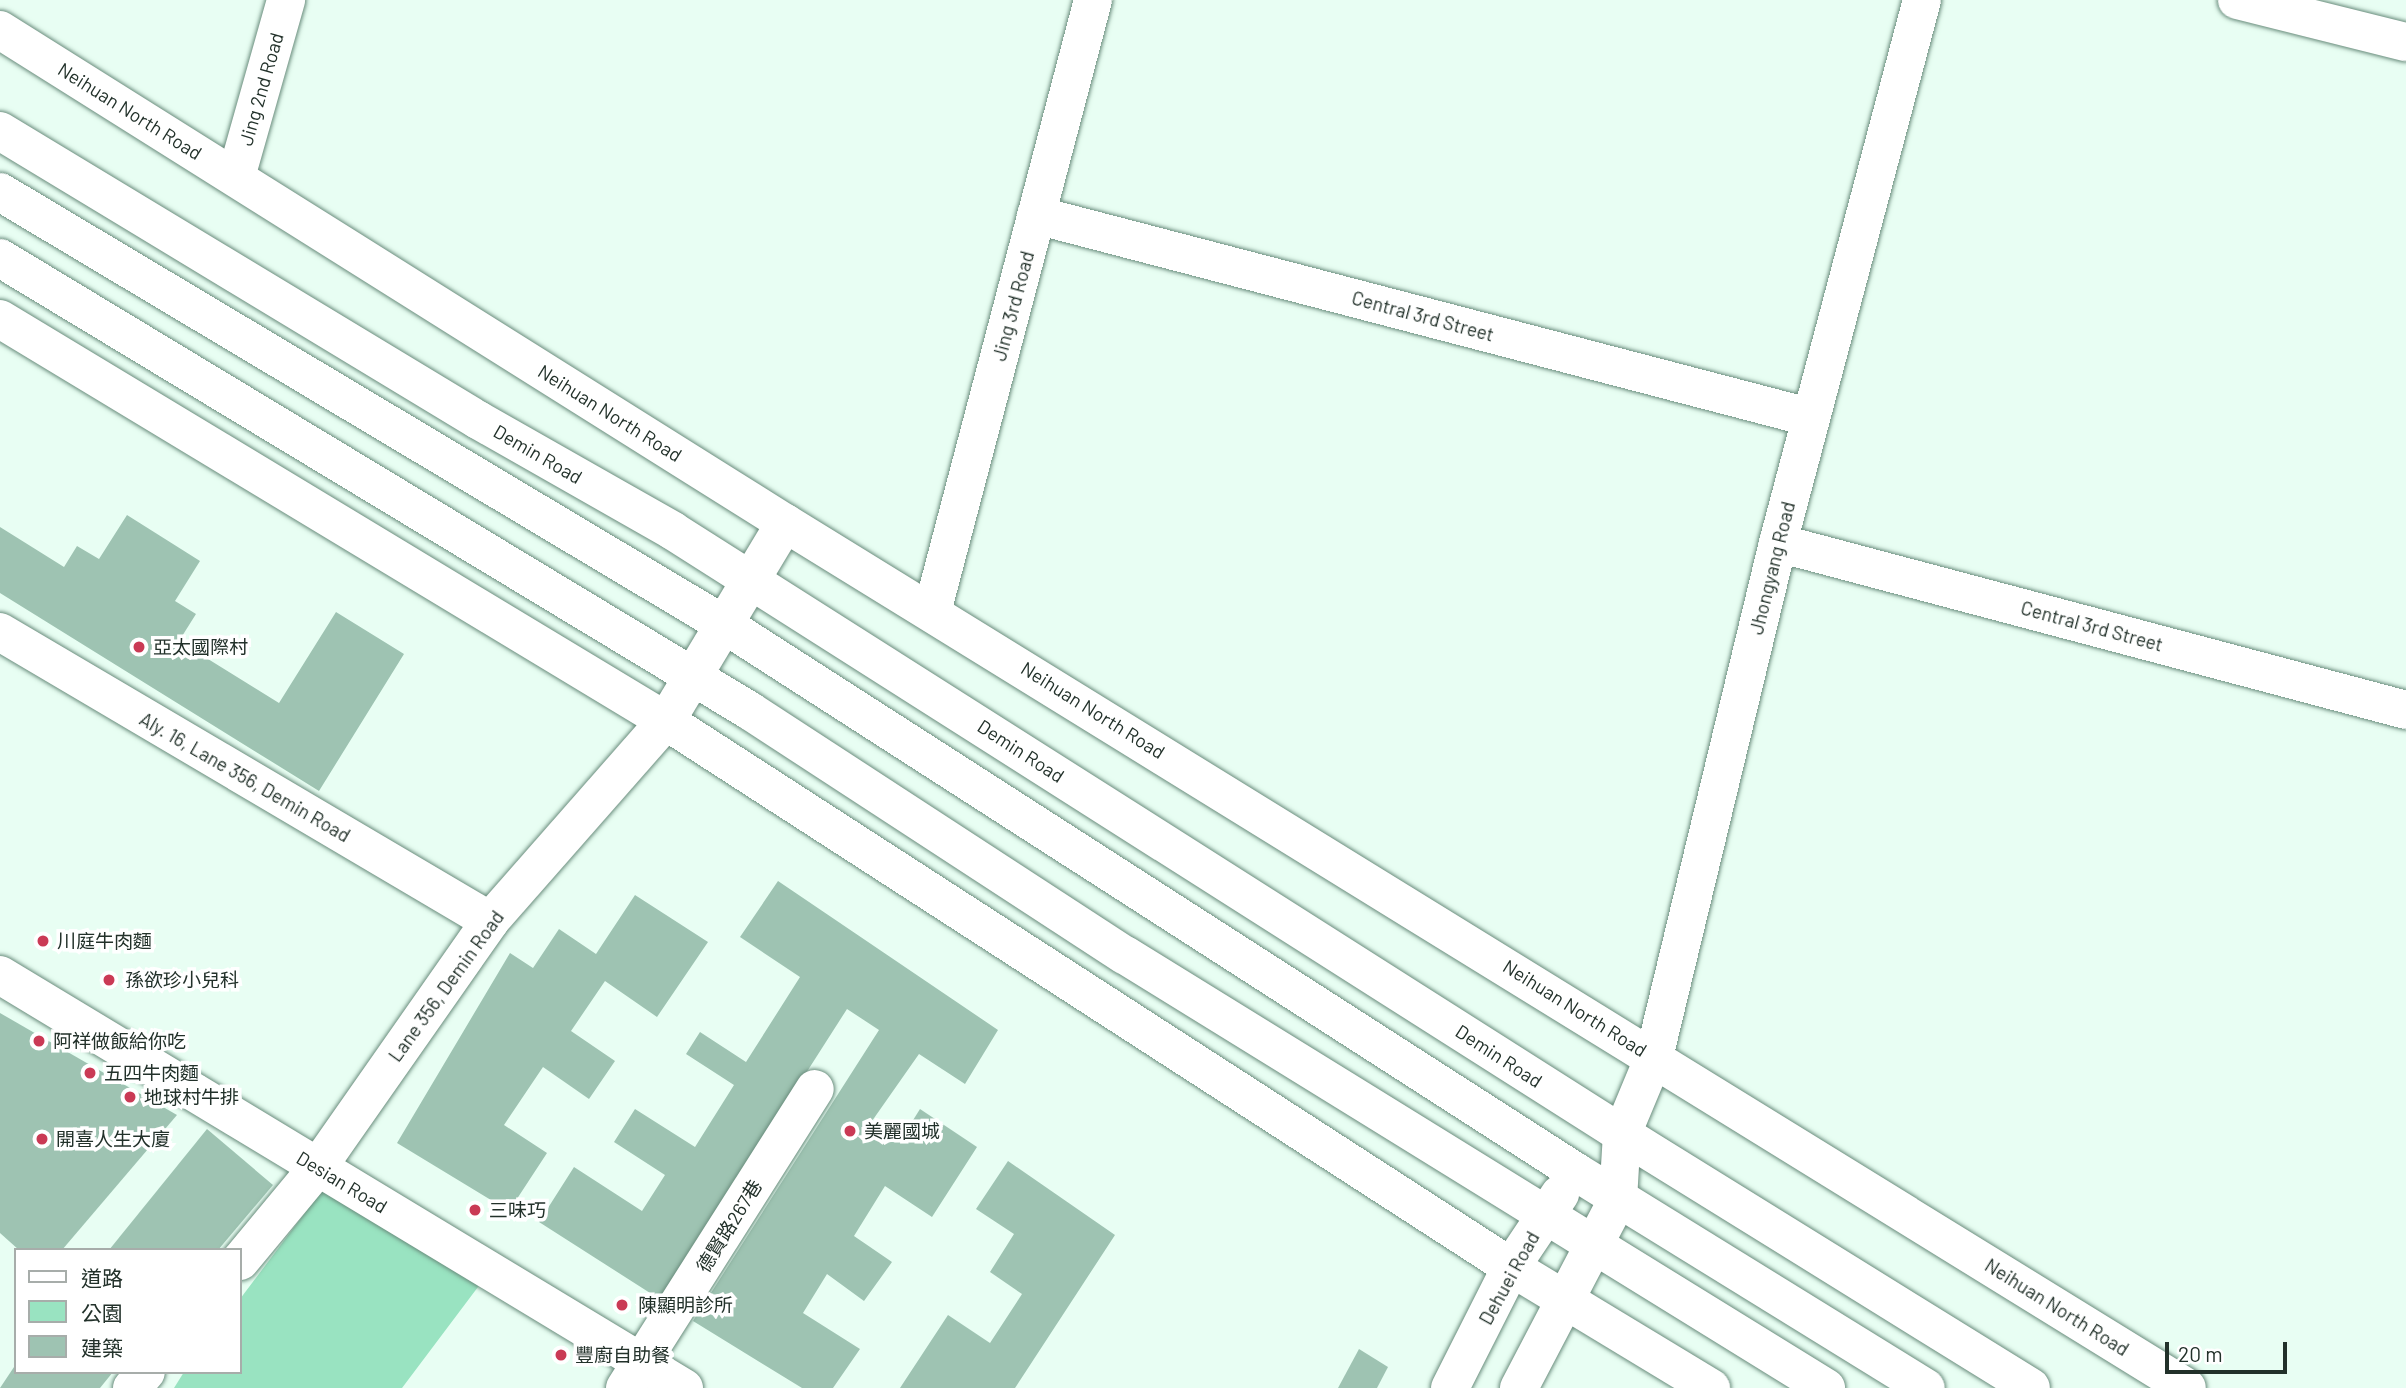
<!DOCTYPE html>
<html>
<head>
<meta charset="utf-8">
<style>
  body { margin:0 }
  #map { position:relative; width:2406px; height:1388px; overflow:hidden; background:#e8fef3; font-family:Barlow,"Noto Sans TC",sans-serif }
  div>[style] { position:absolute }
  .green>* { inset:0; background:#99e3c1 }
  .building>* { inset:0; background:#9ec3b2 }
  .roads { filter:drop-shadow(0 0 2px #698c7c) drop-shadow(0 0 2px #698c7c) }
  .street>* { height:38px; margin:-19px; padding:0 19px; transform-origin:19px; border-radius:19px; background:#fff }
  .secondary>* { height:38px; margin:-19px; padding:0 19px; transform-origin:19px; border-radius:19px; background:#fff }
  .dots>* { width:19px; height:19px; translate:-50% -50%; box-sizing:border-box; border:4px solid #fff; border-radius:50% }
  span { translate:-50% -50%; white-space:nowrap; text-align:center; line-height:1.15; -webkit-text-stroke:7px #fff; paint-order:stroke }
  .street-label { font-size:19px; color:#22312a }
  .poi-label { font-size:19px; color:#22312a }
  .left { translate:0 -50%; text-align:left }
  .legend { position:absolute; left:14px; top:1248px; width:228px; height:126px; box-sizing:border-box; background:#fff; border:2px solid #a7adaa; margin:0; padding:9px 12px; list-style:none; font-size:21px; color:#22312a }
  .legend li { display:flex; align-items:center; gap:14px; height:35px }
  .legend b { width:35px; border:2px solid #a7adaa }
  .scale { position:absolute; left:2165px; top:1342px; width:122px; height:32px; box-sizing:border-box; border:4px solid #22312a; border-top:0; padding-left:9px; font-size:21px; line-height:24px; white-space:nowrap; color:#22312a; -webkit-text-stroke:5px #fff; paint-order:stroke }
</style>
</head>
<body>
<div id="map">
  <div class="green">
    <div style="clip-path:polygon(329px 1181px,484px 1279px,402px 1388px,174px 1388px,184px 1372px,240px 1372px,240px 1299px)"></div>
  </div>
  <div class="building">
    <div style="clip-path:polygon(127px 515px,200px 561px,175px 601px,196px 614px,179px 641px,279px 703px,336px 612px,404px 654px,319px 791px,0 593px,0 527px,64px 567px,77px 546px,99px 559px)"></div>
    <div style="clip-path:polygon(778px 881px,998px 1030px,965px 1084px,919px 1054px,872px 1121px,900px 1141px,920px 1109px,977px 1147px,932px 1217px,885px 1186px,854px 1236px,892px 1262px,864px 1301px,827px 1274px,803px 1313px,860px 1349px,833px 1388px,802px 1388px,693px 1321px,879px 1030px,847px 1009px,661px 1300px,539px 1222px,574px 1167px,642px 1211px,665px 1175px,614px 1142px,635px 1109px,695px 1147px,734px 1085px,686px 1054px,700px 1032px,746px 1062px,800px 977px,740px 937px)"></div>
    <div style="clip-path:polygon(635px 895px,708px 942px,657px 1017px,605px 981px,571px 1031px,615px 1061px,589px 1099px,543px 1067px,504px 1125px,547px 1153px,509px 1211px,397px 1143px,510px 953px,533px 968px,559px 929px,596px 954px)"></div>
    <div style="clip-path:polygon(0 1013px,177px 1115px,62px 1250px,19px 1250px,0 1233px)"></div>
    <div style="clip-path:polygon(207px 1129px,273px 1185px,218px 1250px,109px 1250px)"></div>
    <div style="clip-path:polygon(1008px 1161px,1115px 1235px,1015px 1388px,900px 1388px,948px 1315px,990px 1343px,1022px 1294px,990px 1272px,1014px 1234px,976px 1209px)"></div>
    <div style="clip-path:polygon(1359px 1349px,1388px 1367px,1377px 1388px,1338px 1388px)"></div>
    <div style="clip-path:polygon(16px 1364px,16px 1372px,113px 1372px,100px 1388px,0 1388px)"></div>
  </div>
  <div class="roads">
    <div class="street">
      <div style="left:2237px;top:0;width:174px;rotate:14deg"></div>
      <div style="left:0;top:30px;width:927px;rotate:32.13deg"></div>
      <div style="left:785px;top:523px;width:1647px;rotate:31.67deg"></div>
      <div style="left:0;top:131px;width:559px;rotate:31.16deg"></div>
      <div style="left:478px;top:420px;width:224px;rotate:29.6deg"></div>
      <div style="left:673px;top:531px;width:1124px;rotate:32.43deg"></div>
      <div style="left:1622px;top:1134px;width:481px;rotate:31.8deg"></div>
      <div style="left:236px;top:177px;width:184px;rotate:-74.2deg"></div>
      <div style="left:1036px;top:215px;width:799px;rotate:14.65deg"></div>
      <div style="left:0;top:319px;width:778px;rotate:31.12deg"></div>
      <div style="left:666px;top:721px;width:1006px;rotate:32.87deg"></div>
      <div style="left:1511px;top:1267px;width:234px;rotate:31.2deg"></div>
      <div style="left:1778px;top:543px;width:650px;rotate:14.89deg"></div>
      <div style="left:932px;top:612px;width:633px;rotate:-75.26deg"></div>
      <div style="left:0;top:632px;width:569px;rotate:30.53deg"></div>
      <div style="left:0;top:975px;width:799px;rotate:31.12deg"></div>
      <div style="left:240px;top:1261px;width:122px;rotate:-50.3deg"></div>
      <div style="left:318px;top:1167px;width:300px;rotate:-55deg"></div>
      <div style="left:490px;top:921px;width:266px;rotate:-48.7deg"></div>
      <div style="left:666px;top:721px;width:231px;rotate:-59deg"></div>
      <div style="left:132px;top:1388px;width:21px;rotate:-49deg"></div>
      <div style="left:625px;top:1388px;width:354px;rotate:-57.6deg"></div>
    </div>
    <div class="secondary">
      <div style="left:0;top:192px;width:844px;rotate:30.85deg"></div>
      <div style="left:725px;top:625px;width:1012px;rotate:32.73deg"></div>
      <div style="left:1576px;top:1172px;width:411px;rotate:31.7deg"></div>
      <div style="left:0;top:258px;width:876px;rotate:31.13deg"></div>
      <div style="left:750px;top:711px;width:447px;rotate:33.1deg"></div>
      <div style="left:1125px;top:955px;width:824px;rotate:31.7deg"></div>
      <div style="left:1450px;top:1388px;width:136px;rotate:-63.2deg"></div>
      <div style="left:1511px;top:1267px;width:88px;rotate:-56.1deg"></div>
      <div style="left:1519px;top:1388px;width:213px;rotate:-62.4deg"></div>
      <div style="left:1618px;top:1199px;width:65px;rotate:-86.5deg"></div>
      <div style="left:1622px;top:1134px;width:83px;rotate:-67.4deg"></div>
      <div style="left:1654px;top:1057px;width:529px;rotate:-76.44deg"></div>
      <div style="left:1778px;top:543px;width:562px;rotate:-75.15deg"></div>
    </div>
  </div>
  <div class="dots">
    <div style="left:139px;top:647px;background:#ca3a55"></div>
    <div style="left:43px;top:941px;background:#ca3a55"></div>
    <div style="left:109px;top:980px;background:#ca3a55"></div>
    <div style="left:39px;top:1041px;background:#ca3a55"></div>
    <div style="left:90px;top:1073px;background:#ca3a55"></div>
    <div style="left:130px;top:1097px;background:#ca3a55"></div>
    <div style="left:850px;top:1131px;background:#ca3a55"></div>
    <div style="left:42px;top:1139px;background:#ca3a55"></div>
    <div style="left:475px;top:1210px;background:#ca3a55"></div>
    <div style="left:622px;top:1305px;background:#ca3a55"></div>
    <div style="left:561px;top:1355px;background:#ca3a55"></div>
  </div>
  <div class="street-label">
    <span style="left:261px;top:89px;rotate:-74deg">Jing 2nd Road</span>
    <span style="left:130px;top:111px;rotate:32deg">Neihuan North Road</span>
    <span style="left:1013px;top:306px;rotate:-75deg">Jing 3rd Road</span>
    <span style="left:1423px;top:316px;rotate:15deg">Central 3rd Street</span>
    <span style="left:610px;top:413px;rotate:32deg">Neihuan North Road</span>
    <span style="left:538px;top:454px;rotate:30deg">Demin Road</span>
    <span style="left:1772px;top:568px;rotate:-76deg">Jhongyang Road</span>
    <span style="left:2092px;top:626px;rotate:15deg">Central 3rd Street</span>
    <span style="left:1093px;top:710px;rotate:32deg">Neihuan North Road</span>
    <span style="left:1021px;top:751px;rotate:33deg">Demin Road</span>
    <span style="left:245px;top:777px;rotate:30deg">Aly. 16, Lane 356, Demin Road</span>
    <span style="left:446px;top:986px;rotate:-54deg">Lane 356, Demin Road</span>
    <span style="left:1575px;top:1008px;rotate:32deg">Neihuan North Road</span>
    <span style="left:1499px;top:1056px;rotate:33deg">Demin Road</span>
    <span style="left:342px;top:1182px;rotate:31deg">Desian Road</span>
    <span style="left:729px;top:1226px;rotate:-58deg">德賢路267巷</span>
    <span style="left:1509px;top:1278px;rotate:-61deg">Dehuei Road</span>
    <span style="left:2057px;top:1307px;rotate:32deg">Neihuan North Road</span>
  </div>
  <div class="poi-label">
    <span class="left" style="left:153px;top:647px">亞太國際村</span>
    <span class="left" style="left:57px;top:941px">川庭牛肉麵</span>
    <span class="left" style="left:125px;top:980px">孫欲珍小兒科</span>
    <span class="left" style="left:53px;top:1041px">阿祥做飯給你吃</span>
    <span class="left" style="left:104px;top:1073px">五四牛肉麵</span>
    <span class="left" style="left:144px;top:1097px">地球村牛排</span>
    <span class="left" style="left:864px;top:1131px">美麗國城</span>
    <span class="left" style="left:56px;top:1139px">開喜人生大廈</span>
    <span class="left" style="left:489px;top:1210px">三味巧</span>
    <span class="left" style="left:638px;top:1305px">陳顯明診所</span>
    <span class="left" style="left:575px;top:1355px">豐廚自助餐</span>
  </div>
  <ul class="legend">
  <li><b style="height:9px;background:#fff"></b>道路</li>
  <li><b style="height:19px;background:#99e3c1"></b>公園</li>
  <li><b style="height:19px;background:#9ec3b2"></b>建築</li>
  </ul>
  <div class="scale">20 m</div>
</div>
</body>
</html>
